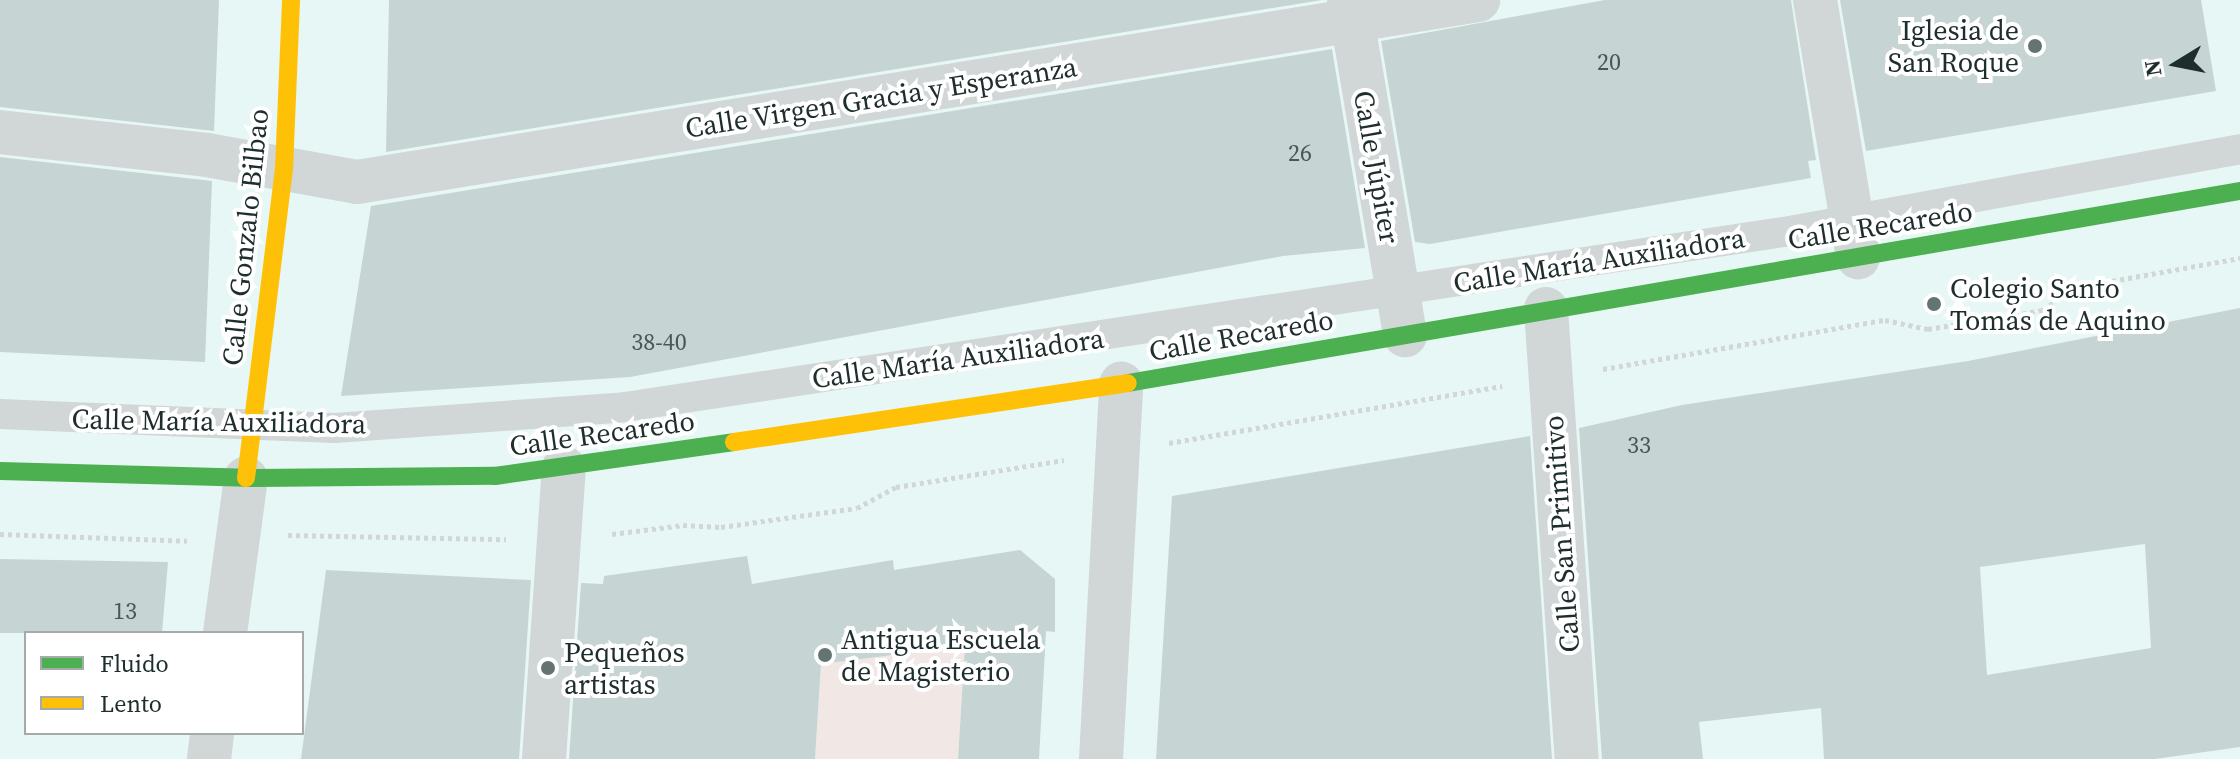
<!DOCTYPE html>
<html>
<head>
<meta charset="utf-8">
<style>
  body { margin:0 }
  #map { position:relative; width:2240px; height:759px; overflow:hidden; background:#e6f7f5; font-family:"Source Serif 4",serif }
  div>[style] { position:absolute }
  .green>* { inset:0; background:#f1e8e6 }
  .building>* { inset:0; background:#c6d5d3 }
  .path>* { height:5px; margin-top:-2.5px; transform-origin:0; background:repeating-linear-gradient(90deg,#d1d7d6 0 4px,transparent 0 8px) }
  .lane>* { height:30px; margin:-15px; padding:0 15px; transform-origin:15px; border-radius:15px; background:#d1d6d6 }
  .street>* { height:44px; margin:-22px; padding:0 22px; transform-origin:22px; border-radius:22px; background:#d1d6d6 }
  .fast>* { height:18px; margin:-9px; padding:0 9px; transform-origin:9px; border-radius:9px; background:#4caf50 }
  .slow>* { height:18px; margin:-9px; padding:0 9px; transform-origin:9px; border-radius:9px; background:#ffc107 }
  .dots>* { width:22px; height:22px; translate:-50% -50%; box-sizing:border-box; border:4px solid #fff; border-radius:50% }
  span { translate:-50% -50%; white-space:nowrap; text-align:center; line-height:1.15; -webkit-text-stroke:8px #fff; paint-order:stroke }
  .number-label { font-size:24px; color:#485856 }
  .number-label span { -webkit-text-stroke-width:0 }
  .poi-label { font-size:28px; color:#1e2e2c }
  .right { translate:-100% -50%; text-align:right }
  .left { translate:0 -50%; text-align:left }
  .street-label { font-size:28px; color:#1e2e2c }
  .legend { position:absolute; left:24px; top:631px; width:280px; height:104px; box-sizing:border-box; background:#fff; border:2px solid #a5abab; margin:0; padding:10px 14px; list-style:none; font-size:24px; color:#1e2e2c }
  .legend li { display:flex; align-items:center; gap:16px; height:40px }
  .legend b { width:40px; border:2px solid #a5abab }
  .north { position:absolute; left:2136px; top:24px; width:80px; height:80px; -webkit-text-stroke:6px #fff; paint-order:stroke; rotate:260deg; font-size:22px; font-weight:700; line-height:32px; text-align:center; color:#1e2e2c }
  .north::after { content:''; display:block; margin:auto; width:28px; height:36px; background:#1e2e2c; clip-path:polygon(50% 0,100% 100%,50% 72%,0 100%) }
</style>
</head>
<body>
<div id="map">
  <div class="green">
    <div style="clip-path:polygon(965px 646px,958px 759px,815px 759px,821px 664px)"></div>
  </div>
  <div class="building">
    <div style="clip-path:polygon(0 0,219px 0,214px 131px,0 107px)"></div>
    <div style="clip-path:polygon(389px 0,1322px 0,386px 152px)"></div>
    <div style="clip-path:polygon(1605px 0,1791px 0,1816px 160px,1808px 161px,1811px 178px,1430px 244px,1415px 242px,1381px 41px)"></div>
    <div style="clip-path:polygon(1840px 0,2201px 0,2216px 91px,1866px 151px)"></div>
    <div style="clip-path:polygon(1332px 49px,1365px 248px,1283px 256px,630px 377px,341px 396px,371px 206px)"></div>
    <div style="clip-path:polygon(0 157px,212px 181px,205px 362px,0 352px)"></div>
    <div style="clip-path:polygon(evenodd,2240px 308px,2240px 747px,2155px 759px,1824px 759px,1821px 708px,1699px 722px,1703px 759px,1602px 759px,1579px 428px,1682px 405px,1968px 361px,2240px 308px,2145px 544px,2151px 648px,1987px 675px,1980px 567px,2145px 544px)"></div>
    <div style="clip-path:polygon(1530px 436px,1552px 759px,1156px 759px,1172px 496px)"></div>
    <div style="clip-path:polygon(1020px 550px,1055px 579px,1055px 632px,1046px 631px,1039px 759px,958px 759px,965px 646px,821px 664px,815px 759px,569px 759px,581px 583px,603px 584px,604px 576px,747px 556px,752px 584px,893px 560px,894px 570px)"></div>
    <div style="clip-path:polygon(0 559px,168px 562px,162px 633px,0 633px)"></div>
    <div style="clip-path:polygon(326px 570px,531px 580px,519px 759px,301px 759px)"></div>
  </div>
  <div class="path">
    <div style="left:1603px;top:369px;width:286px;rotate:-9.9deg"></div>
    <div style="left:1885px;top:320px;width:44px;rotate:11.8deg"></div>
    <div style="left:1928px;top:329px;width:117px;rotate:-9.4deg"></div>
    <div style="left:2043px;top:310px;width:37px;rotate:-36deg"></div>
    <div style="left:2073px;top:288px;width:170px;rotate:-10.2deg"></div>
    <div style="left:1169px;top:443px;width:338px;rotate:-9.7deg"></div>
    <div style="left:0;top:534px;width:187px;rotate:2.1deg"></div>
    <div style="left:612px;top:534px;width:72px;rotate:-7.2deg"></div>
    <div style="left:683px;top:525px;width:38px;rotate:3deg"></div>
    <div style="left:721px;top:527px;width:137px;rotate:-8deg"></div>
    <div style="left:857px;top:508px;width:44px;rotate:-28.3deg"></div>
    <div style="left:896px;top:487px;width:170px;rotate:-9.1deg"></div>
    <div style="left:288px;top:535px;width:218px;rotate:1.1deg"></div>
  </div>
  <div class="lane">
    <div style="left:0;top:414px;width:335px;rotate:2.4deg"></div>
    <div style="left:335px;top:428px;width:291px;rotate:-4.1deg"></div>
    <div style="left:625px;top:407px;width:1172px;rotate:-8.59deg"></div>
    <div style="left:1784px;top:232px;width:463px;rotate:-10.3deg"></div>
  </div>
  <div class="street">
    <div style="left:1349px;top:0;width:340px;rotate:80.5deg"></div>
    <div style="left:1815px;top:0;width:261px;rotate:80.5deg"></div>
    <div style="left:0;top:132px;width:208px;rotate:6.3deg"></div>
    <div style="left:207px;top:155px;width:152px;rotate:10.2deg"></div>
    <div style="left:357px;top:182px;width:1136px;rotate:-9.22deg"></div>
    <div style="left:1546px;top:309px;width:451px;rotate:86.1deg"></div>
    <div style="left:225px;top:633px;width:156px;rotate:-82.3deg"></div>
    <div style="left:209px;top:759px;width:26px;rotate:-83deg"></div>
    <div style="left:544px;top:759px;width:292px;rotate:-86.1deg"></div>
    <div style="left:1101px;top:759px;width:376px;rotate:-86.9deg"></div>
  </div>
  <div class="fast">
    <div style="left:1128px;top:383px;width:1128px;rotate:-9.8deg"></div>
    <div style="left:0;top:471px;width:246px;rotate:1.6deg"></div>
    <div style="left:246px;top:478px;width:249px;rotate:-0.5deg"></div>
    <div style="left:495px;top:476px;width:241px;rotate:-8.1deg"></div>
  </div>
  <div class="slow">
    <div style="left:734px;top:442px;width:398px;rotate:-8.5deg"></div>
    <div style="left:246px;top:478px;width:311px;rotate:-83deg"></div>
    <div style="left:284px;top:169px;width:169px;rotate:-87.6deg"></div>
  </div>
  <div class="dots">
    <div style="left:2035px;top:46px;background:#647472"></div>
    <div style="left:1934px;top:304px;background:#647472"></div>
    <div style="left:825px;top:655px;background:#647472"></div>
    <div style="left:548px;top:668px;background:#647472"></div>
  </div>
  <div class="number-label">
    <span style="left:1609px;top:62px">20</span>
    <span style="left:1300px;top:153px">26</span>
    <span style="left:659px;top:342px">38-40</span>
    <span style="left:1639px;top:445px">33</span>
    <span style="left:125px;top:611px">13</span>
  </div>
  <div class="poi-label">
    <span class="right" style="left:2019px;top:46px">Iglesia de<br>San Roque</span>
    <span class="left" style="left:1950px;top:304px">Colegio Santo<br>Tomás de Aquino</span>
    <span class="left" style="left:841px;top:655px">Antigua Escuela<br>de Magisterio</span>
    <span class="left" style="left:564px;top:668px">Pequeños<br>artistas</span>
  </div>
  <div class="street-label">
    <span style="left:881px;top:97px;rotate:-9deg">Calle Virgen Gracia y Esperanza</span>
    <span style="left:1377px;top:167px;rotate:80deg">Calle Júpiter</span>
    <span style="left:1880px;top:225px;rotate:-9deg">Calle Recaredo</span>
    <span style="left:245px;top:237px;rotate:-84deg">Calle Gonzalo Bilbao</span>
    <span style="left:1599px;top:260px;rotate:-9deg">Calle María Auxiliadora</span>
    <span style="left:1241px;top:335px;rotate:-10deg">Calle Recaredo</span>
    <span style="left:958px;top:358px;rotate:-8deg">Calle María Auxiliadora</span>
    <span style="left:219px;top:421px;rotate:1deg">Calle María Auxiliadora</span>
    <span style="left:602px;top:433px;rotate:-8deg">Calle Recaredo</span>
    <span style="left:1561px;top:534px;rotate:-94deg">Calle San Primitivo</span>
  </div>
  <ul class="legend">
  <li><b style="height:10px;background:#4caf50"></b>Fluido</li>
  <li><b style="height:10px;background:#ffc107"></b>Lento</li>
  </ul>
  <div class="north">N</div>
</div>
</body>
</html>
